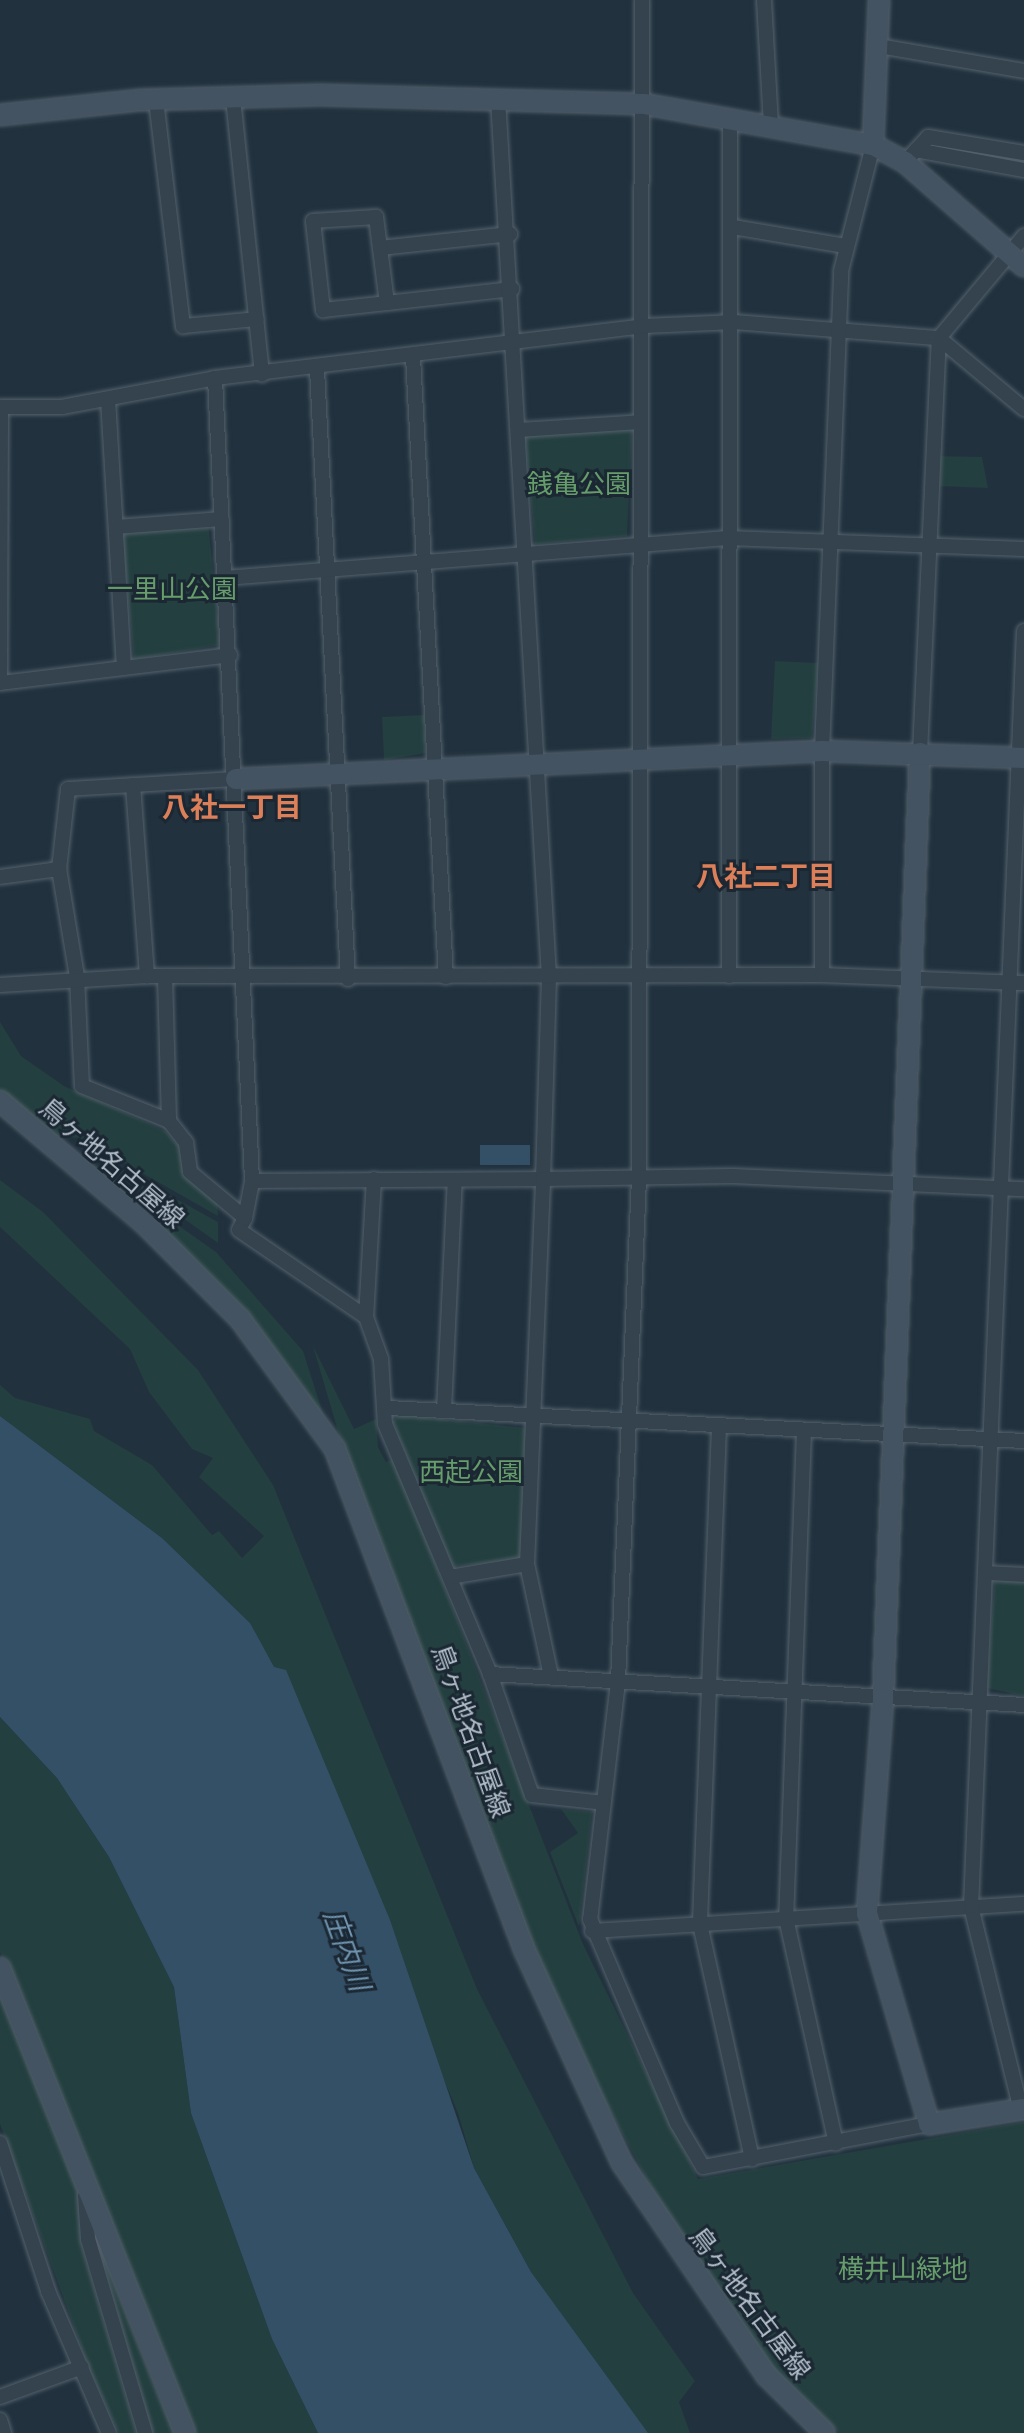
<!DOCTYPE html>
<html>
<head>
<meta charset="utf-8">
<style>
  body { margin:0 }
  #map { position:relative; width:1024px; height:2433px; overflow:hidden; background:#21323e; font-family:"Archivo Narrow","Noto Sans JP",sans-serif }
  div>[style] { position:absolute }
  .green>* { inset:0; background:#233f3f }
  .water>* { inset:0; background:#345067 }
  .roads { filter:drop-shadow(0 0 2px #54616c) drop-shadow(0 0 2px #54616c) }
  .street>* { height:14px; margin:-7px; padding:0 7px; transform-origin:7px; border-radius:7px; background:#35434e }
  .secondary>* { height:20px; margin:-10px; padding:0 10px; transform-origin:10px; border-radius:10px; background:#435362 }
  span { translate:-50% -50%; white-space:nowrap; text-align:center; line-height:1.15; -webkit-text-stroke:6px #1b2833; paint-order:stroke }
  .park-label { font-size:26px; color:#669d6b }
  .street-label { font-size:26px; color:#b1beca }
  .neighbourhood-label { font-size:28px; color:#dd8059; font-weight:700 }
  .water-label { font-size:28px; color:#6f94b0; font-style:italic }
</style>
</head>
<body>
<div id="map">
  <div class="green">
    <div style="clip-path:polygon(632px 427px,627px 536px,535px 544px,525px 433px)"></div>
    <div style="clip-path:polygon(938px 456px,982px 457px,988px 488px,937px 486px)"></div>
    <div style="clip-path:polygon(208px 523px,221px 645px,134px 659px,122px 533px)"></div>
    <div style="clip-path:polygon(775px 661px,818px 663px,812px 738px,771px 739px)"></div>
    <div style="clip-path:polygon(424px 715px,426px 753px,384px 760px,382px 717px)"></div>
    <div style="clip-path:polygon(0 1022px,21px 1056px,64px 1086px,165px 1131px,179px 1147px,185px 1177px,217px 1200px,218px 1216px,80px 1138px,56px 1136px,0 1093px)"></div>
    <div style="clip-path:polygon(84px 1148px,218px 1222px,218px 1243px)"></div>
    <div style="clip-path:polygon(79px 1155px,216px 1252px,303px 1351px,326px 1423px,247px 1318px)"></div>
    <div style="clip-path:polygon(0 1180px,43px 1212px,198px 1370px,273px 1485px,477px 1989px,633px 2293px,695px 2381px,679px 2402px,690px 2433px,648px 2433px,625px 2409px,531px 2272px,474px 2168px,458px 2113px,250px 1623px,162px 1538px,0 1416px,0 1385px,15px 1398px,90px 1419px,94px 1431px,152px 1465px,212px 1535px,219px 1531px,242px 1558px,264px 1536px,199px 1477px,213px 1458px,192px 1449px,149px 1392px,130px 1349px,0 1227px)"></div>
    <div style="clip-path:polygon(313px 1346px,354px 1429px,376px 1419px,378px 1447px,386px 1462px,394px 1458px,583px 1944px,698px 2179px,1024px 2122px,1024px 2433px,839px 2433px,774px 2370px,668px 2218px,579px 2053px,533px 1946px,345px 1455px)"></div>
    <div style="clip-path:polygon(398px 1415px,527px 1428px,520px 1560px,452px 1566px,393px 1422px)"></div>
    <div style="clip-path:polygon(995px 1578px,1024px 1579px,1024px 1696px,987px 1688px)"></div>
    <div style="clip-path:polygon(0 1717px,57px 1778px,109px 1857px,174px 1987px,191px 2113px,272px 2339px,318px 2433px,194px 2433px,0 1952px)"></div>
    <div style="clip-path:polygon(561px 1809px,592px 1812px,579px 1927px,550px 1852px,578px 1833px)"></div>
    <div style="clip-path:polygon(0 1978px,82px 2196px,81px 2244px,136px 2433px,119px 2433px,88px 2365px,0 2124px)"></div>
    <div style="clip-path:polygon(96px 2237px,156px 2391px,175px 2433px,153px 2433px)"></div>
  </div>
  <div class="water">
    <div style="clip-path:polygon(480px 1145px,530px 1145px,530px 1165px,480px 1165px)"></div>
    <div style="clip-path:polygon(0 1416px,162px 1538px,250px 1623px,274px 1667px,286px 1670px,390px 1920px,474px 2168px,531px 2272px,648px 2433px,318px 2433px,272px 2339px,191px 2113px,174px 1987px,109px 1857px,57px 1778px,0 1717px)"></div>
  </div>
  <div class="roads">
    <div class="street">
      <div style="left:642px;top:0;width:1178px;rotate:90.15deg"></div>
      <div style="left:639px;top:1178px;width:504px;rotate:92.39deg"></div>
      <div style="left:618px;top:1682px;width:239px;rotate:96.7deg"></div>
      <div style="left:590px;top:1919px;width:222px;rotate:66.9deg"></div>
      <div style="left:677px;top:2123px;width:51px;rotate:59.4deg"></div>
      <div style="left:703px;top:2167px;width:230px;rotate:-10.8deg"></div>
      <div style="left:764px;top:0;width:127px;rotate:86.8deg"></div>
      <div style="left:879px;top:46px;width:147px;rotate:9.8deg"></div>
      <div style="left:233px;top:98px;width:278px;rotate:84deg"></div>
      <div style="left:156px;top:100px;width:228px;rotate:83.2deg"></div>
      <div style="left:183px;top:326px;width:74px;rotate:-5.4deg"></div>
      <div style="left:916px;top:150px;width:110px;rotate:10.5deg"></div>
      <div style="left:905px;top:162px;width:34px;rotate:-47deg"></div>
      <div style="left:928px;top:137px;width:97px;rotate:9.5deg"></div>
      <div style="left:733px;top:227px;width:114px;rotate:9.6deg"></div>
      <div style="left:380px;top:248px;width:131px;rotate:-6.1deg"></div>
      <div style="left:387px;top:303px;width:87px;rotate:-97.3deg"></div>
      <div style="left:376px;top:217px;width:63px;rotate:176.4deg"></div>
      <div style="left:313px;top:221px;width:90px;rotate:83.6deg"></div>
      <div style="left:323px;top:310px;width:64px;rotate:-6.2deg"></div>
      <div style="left:387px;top:303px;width:126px;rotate:-6.4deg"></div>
      <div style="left:413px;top:356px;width:622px;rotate:86.96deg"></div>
      <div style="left:317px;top:369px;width:611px;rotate:87.09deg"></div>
      <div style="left:215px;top:378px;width:804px;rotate:87.36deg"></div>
      <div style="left:252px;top:1181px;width:291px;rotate:-0.4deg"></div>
      <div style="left:543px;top:1179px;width:202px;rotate:-88.3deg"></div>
      <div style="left:549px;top:977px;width:880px;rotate:-93.32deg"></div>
      <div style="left:108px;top:399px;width:269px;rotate:86.6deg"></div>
      <div style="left:0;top:407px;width:62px"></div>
      <div style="left:62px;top:407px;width:156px;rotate:-10.7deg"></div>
      <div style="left:215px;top:378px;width:432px;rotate:-6.9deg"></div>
      <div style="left:644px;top:326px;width:90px;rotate:-2.5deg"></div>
      <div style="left:734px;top:322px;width:206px;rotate:4.5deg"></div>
      <div style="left:939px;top:338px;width:111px;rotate:39.9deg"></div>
      <div style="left:1px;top:407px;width:276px;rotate:90.2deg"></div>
      <div style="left:0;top:683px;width:232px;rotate:-6.9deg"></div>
      <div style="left:518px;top:430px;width:123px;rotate:-3.7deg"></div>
      <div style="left:116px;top:527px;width:106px;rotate:-4.3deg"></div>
      <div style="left:225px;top:578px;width:504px;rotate:-4.56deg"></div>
      <div style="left:727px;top:538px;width:297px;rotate:2.1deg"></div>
      <div style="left:920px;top:753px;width:415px;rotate:-87.4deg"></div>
      <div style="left:939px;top:338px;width:133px;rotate:-50.2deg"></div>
      <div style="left:236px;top:779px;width:168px;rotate:176.6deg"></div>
      <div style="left:68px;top:789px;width:81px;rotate:96.4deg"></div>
      <div style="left:59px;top:869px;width:109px;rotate:80.5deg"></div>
      <div style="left:77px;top:977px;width:109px;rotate:87.4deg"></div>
      <div style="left:82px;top:1086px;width:94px;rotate:21.9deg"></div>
      <div style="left:169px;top:1121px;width:28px;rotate:52deg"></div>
      <div style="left:186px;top:1143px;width:29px;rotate:82deg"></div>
      <div style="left:190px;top:1172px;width:72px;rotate:39.9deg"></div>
      <div style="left:245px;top:1218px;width:13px;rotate:117deg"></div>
      <div style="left:239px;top:1230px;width:154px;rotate:34.4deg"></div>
      <div style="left:133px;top:785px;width:192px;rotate:85.8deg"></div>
      <div style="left:0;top:877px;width:60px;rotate:-7.7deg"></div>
      <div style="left:822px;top:975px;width:224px;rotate:-90deg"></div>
      <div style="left:822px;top:751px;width:480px;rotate:-87.7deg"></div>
      <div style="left:841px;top:271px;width:130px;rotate:-75.7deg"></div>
      <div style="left:729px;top:976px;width:856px;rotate:-89.93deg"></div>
      <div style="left:165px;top:977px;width:144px;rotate:88.4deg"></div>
      <div style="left:0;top:985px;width:147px;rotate:-3.5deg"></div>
      <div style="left:147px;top:976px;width:675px;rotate:-0.08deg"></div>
      <div style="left:822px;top:975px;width:202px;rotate:2.3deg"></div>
      <div style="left:374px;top:1179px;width:138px;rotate:93.3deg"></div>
      <div style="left:366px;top:1317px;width:45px;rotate:70.3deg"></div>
      <div style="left:381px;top:1359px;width:65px;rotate:86.5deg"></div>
      <div style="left:385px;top:1424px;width:271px;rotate:67.2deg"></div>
      <div style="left:490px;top:1674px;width:535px;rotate:3.32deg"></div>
      <div style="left:245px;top:1218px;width:38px;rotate:-79deg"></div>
      <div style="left:388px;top:1408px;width:637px;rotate:2.97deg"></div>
      <div style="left:444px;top:1410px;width:230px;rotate:-87.3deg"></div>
      <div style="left:719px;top:1427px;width:497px;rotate:92.2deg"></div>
      <div style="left:700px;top:1924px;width:241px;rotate:77.5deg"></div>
      <div style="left:804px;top:1431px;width:487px;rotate:92.1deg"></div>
      <div style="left:786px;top:1918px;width:231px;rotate:77.5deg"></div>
      <div style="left:986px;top:1573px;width:38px;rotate:3deg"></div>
      <div style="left:450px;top:1577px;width:78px;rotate:-9.6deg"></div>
      <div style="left:490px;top:1674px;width:128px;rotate:70.9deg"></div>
      <div style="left:532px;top:1795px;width:72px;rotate:6.3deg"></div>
      <div style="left:551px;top:1676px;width:115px;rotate:-102.1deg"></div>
      <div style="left:527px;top:1564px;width:385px;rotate:-87.6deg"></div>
      <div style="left:543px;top:1179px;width:190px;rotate:-0.9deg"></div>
      <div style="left:733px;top:1176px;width:291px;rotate:2.6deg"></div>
      <div style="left:592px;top:1931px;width:433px;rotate:-3.6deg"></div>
      <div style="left:1021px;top:2110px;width:209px;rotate:-103.8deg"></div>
      <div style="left:971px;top:1907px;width:1277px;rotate:-87.62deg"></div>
      <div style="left:0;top:2143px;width:156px;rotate:72deg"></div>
      <div style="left:48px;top:2291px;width:155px;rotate:66.8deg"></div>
      <div style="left:85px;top:2196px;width:43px;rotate:86deg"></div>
      <div style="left:88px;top:2239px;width:202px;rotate:73.6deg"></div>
      <div style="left:0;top:2397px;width:87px;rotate:-20.1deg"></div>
      <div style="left:0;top:2420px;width:14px;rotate:73deg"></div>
    </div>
    <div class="secondary">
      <div style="left:0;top:115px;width:142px;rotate:-6.1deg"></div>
      <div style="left:141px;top:100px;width:179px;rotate:-1.6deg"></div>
      <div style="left:320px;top:95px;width:324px;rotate:1.6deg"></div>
      <div style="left:644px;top:104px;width:233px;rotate:10.2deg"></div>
      <div style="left:873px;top:145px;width:36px;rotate:28deg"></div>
      <div style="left:905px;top:162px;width:158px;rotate:41.2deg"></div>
      <div style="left:873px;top:145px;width:145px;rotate:-87.6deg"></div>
      <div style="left:920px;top:753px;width:947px;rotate:92.24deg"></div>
      <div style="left:883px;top:1699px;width:215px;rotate:94.3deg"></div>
      <div style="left:867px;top:1913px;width:220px;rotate:73.6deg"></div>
      <div style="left:929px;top:2124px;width:96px;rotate:-9deg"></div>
      <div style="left:236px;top:779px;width:587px;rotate:-2.74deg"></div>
      <div style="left:822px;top:751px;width:202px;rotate:2deg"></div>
      <div style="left:0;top:1101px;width:189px;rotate:40.3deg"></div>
      <div style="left:144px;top:1223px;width:136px;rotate:45deg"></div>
      <div style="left:240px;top:1319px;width:161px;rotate:53.8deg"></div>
      <div style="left:335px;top:1449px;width:535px;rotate:69.29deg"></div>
      <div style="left:524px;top:1949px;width:235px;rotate:65.4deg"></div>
      <div style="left:622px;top:2163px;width:258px;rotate:55.8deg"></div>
      <div style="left:767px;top:2376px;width:81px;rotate:44.5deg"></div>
      <div style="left:0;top:1968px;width:500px;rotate:68.3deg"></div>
    </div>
  </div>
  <div class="park-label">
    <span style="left:579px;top:484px">銭亀公園</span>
    <span style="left:172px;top:589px">一里山公園</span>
    <span style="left:471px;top:1472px">西起公園</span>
    <span style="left:903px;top:2269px">横井山緑地</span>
  </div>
  <div class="street-label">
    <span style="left:112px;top:1163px;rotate:41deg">鳥ヶ地名古屋線</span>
    <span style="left:471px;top:1731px;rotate:70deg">鳥ヶ地名古屋線</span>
    <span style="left:750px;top:2303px;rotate:53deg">鳥ヶ地名古屋線</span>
  </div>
  <div class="neighbourhood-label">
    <span style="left:232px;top:807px">八社一丁目</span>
    <span style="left:766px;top:876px">八社二丁目</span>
  </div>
  <div class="water-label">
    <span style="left:347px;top:1950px;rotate:70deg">庄内川</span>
  </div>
</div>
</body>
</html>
